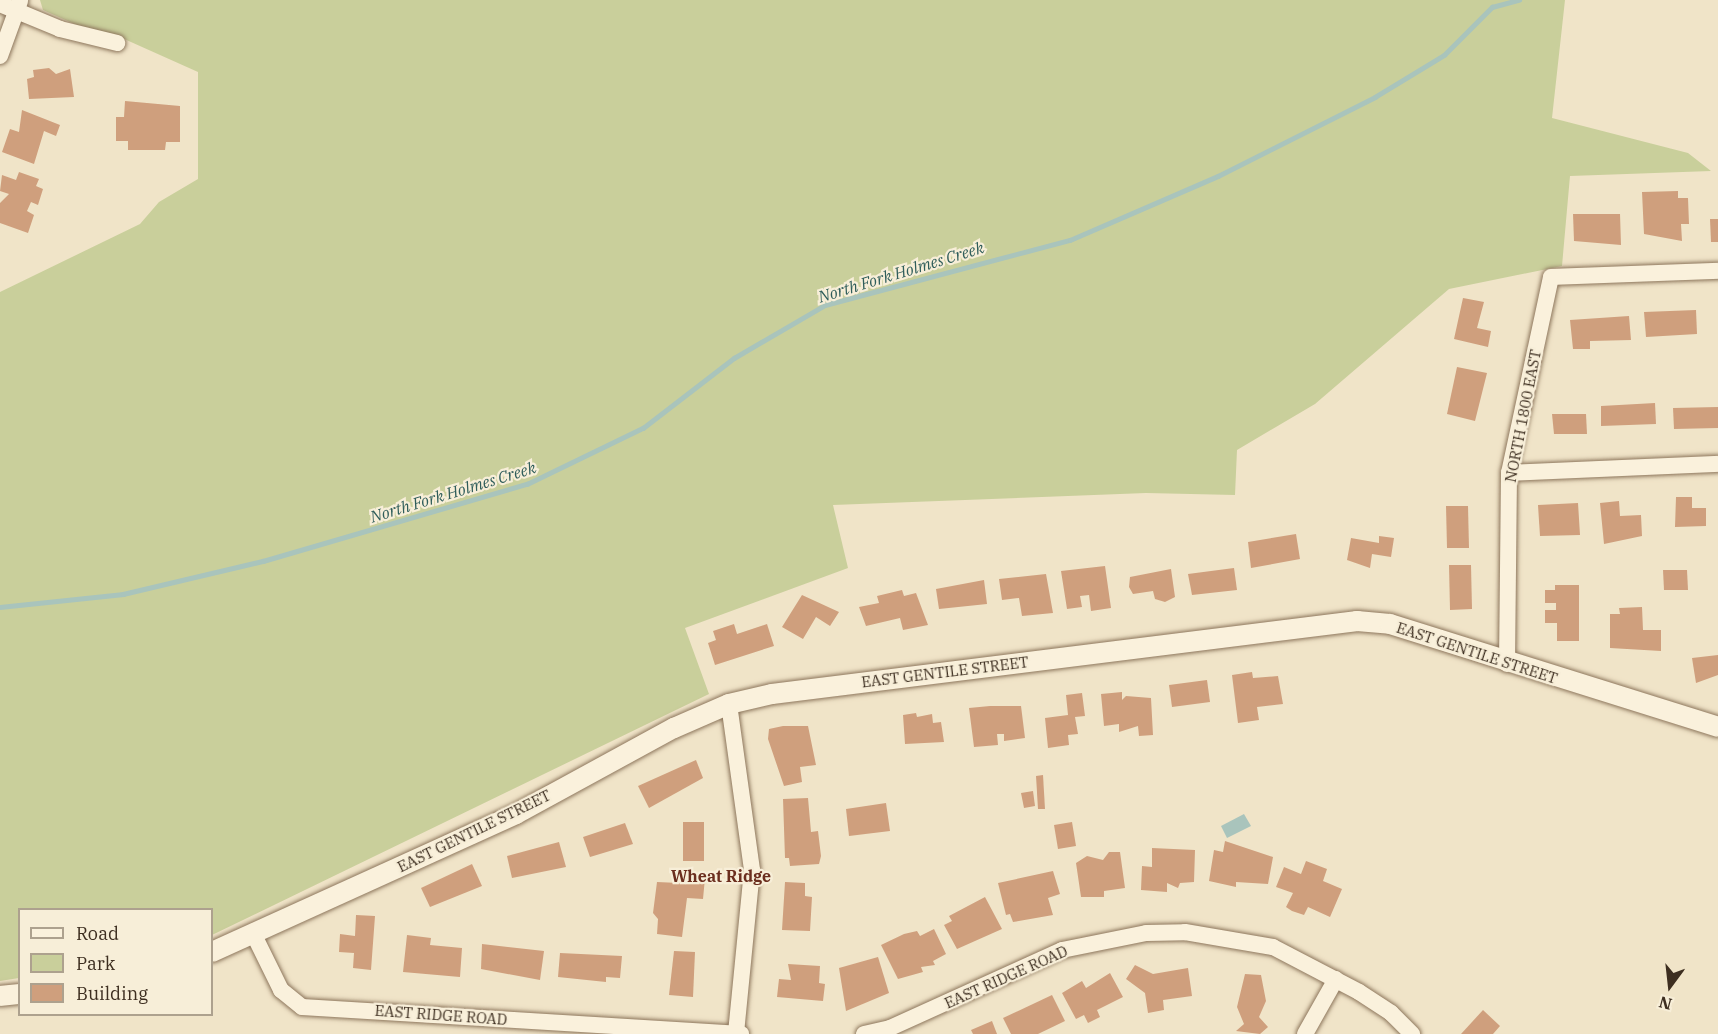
<!DOCTYPE html>
<html>
<head>
<meta charset="utf-8">
<style>
  body { margin:0 }
  #map { position:relative; width:1718px; height:1034px; overflow:hidden; background:#f0e4c8; font-family:"IBM Plex Serif",serif }
  div>[style] { position:absolute }
  .green>* { inset:0; background:#c9cf9b }
  .water>* { inset:0; background:#a9c4bc }
  .stream>* { height:4.5px; margin:-2.25px; padding:0 2.25px; transform-origin:2.25px; border-radius:2.25px; background:#a9c4bc }
  .building>* { inset:0; background:#cf9f7d }
  .roads { filter:drop-shadow(0 0 2px #8d765c) drop-shadow(0 0 2px #8d765c) }
  .minor>* { height:16px; margin:-8px; padding:0 8px; transform-origin:8px; border-radius:8px; background:#faf1dc }
  .tertiary>* { height:20px; margin:-10px; padding:0 10px; transform-origin:10px; border-radius:10px; background:#faf1dc }
  span { translate:-50% -50%; white-space:nowrap; text-align:center; line-height:1.15; -webkit-text-stroke:4.5px #f7eed8; paint-order:stroke }
  .street-label { font-size:15px; color:#3d2e20 }
  .water-label { font-size:16px; color:#2f5d5a; font-style:italic }
  .neighbourhood-label { font-size:16px; color:#6b2e1e; font-weight:700 }
  .legend { position:absolute; left:18px; top:908px; width:195px; height:108px; box-sizing:border-box; background:#f7eed8; border:2px solid #ada18e; margin:0; padding:8px 10px; list-style:none; font-size:18px; color:#3d2e20 }
  .legend li { display:flex; align-items:center; gap:12px; height:30px }
  .legend b { width:30px; border:2px solid #ada18e }
  .north { position:absolute; left:1640px; top:956px; width:60px; height:60px; -webkit-text-stroke:4px #f7eed8; paint-order:stroke; rotate:195deg; font-size:16px; font-weight:700; line-height:24px; text-align:center; color:#3d2e20 }
  .north::after { content:''; display:block; margin:auto; width:21px; height:27px; background:#3d2e20; clip-path:polygon(50% 0,100% 100%,50% 72%,0 100%) }
</style>
</head>
<body>
<div id="map">
  <div class="green">
    <div style="clip-path:polygon(40px 0,1565px 0,1552px 118px,1688px 153px,1711px 171px,1570px 176px,1562px 266px,1449px 289px,1315px 404px,1237px 450px,1235px 495px,1146px 493px,833px 505px,848px 568px,685px 628px,709px 694px,212px 935px,212px 910px,20px 910px,19px 978px,0 981px,0 292px,140px 224px,159px 202px,198px 179px,198px 72px,122px 38px,88px 30px,43px 10px)"></div>
  </div>
  <div class="water">
    <div style="clip-path:polygon(1244px 814px,1251px 826px,1227px 838px,1221px 826px)"></div>
  </div>
  <div class="stream">
    <div style="left:0;top:607px;width:124px;rotate:-6deg"></div>
    <div style="left:123px;top:594px;width:144px;rotate:-13.3deg"></div>
    <div style="left:263px;top:561px;width:275px;rotate:-16.3deg"></div>
    <div style="left:527px;top:484px;width:129px;rotate:-25.8deg"></div>
    <div style="left:643px;top:428px;width:115px;rotate:-37.6deg"></div>
    <div style="left:734px;top:358px;width:105px;rotate:-30.2deg"></div>
    <div style="left:825px;top:305px;width:253px;rotate:-14.9deg"></div>
    <div style="left:1070px;top:240px;width:161px;rotate:-23.4deg"></div>
    <div style="left:1218px;top:176px;width:176px;rotate:-26.7deg"></div>
    <div style="left:1375px;top:97px;width:81px;rotate:-31.3deg"></div>
    <div style="left:1444px;top:55px;width:68px;rotate:-45deg"></div>
    <div style="left:1492px;top:7px;width:28px;rotate:-15deg"></div>
  </div>
  <div class="building">
    <div style="clip-path:polygon(49px 68px,56px 74px,70px 69px,74px 97px,29px 99px,27px 79px,34px 77px,33px 70px)"></div>
    <div style="clip-path:polygon(125px 101px,180px 106px,180px 142px,166px 142px,165px 150px,128px 150px,128px 141px,116px 141px,116px 117px,124px 117px)"></div>
    <div style="clip-path:polygon(22px 110px,60px 125px,56px 136px,44px 131px,34px 164px,2px 152px,10px 129px,19px 132px)"></div>
    <div style="clip-path:polygon(19px 172px,39px 179px,36px 186px,43px 189px,38px 205px,31px 202px,27px 211px,34px 215px,28px 233px,0 223px,0 203px,9px 194px,0 191px,2px 175px,16px 180px)"></div>
    <div style="clip-path:polygon(1678px 191px,1678px 198px,1688px 198px,1689px 224px,1681px 224px,1682px 241px,1644px 234px,1642px 192px)"></div>
    <div style="clip-path:polygon(1573px 214px,1620px 214px,1621px 245px,1574px 241px)"></div>
    <div style="clip-path:polygon(1710px 219px,1718px 219px,1718px 242px,1711px 242px)"></div>
    <div style="clip-path:polygon(1463px 298px,1484px 302px,1477px 328px,1491px 331px,1488px 347px,1454px 339px)"></div>
    <div style="clip-path:polygon(1696px 310px,1697px 334px,1646px 337px,1644px 312px)"></div>
    <div style="clip-path:polygon(1629px 316px,1631px 340px,1590px 341px,1590px 349px,1573px 349px,1570px 320px)"></div>
    <div style="clip-path:polygon(1457px 367px,1487px 373px,1475px 421px,1447px 414px)"></div>
    <div style="clip-path:polygon(1655px 403px,1656px 424px,1601px 426px,1601px 406px)"></div>
    <div style="clip-path:polygon(1718px 407px,1718px 428px,1674px 429px,1673px 408px)"></div>
    <div style="clip-path:polygon(1552px 414px,1586px 414px,1587px 434px,1554px 434px)"></div>
    <div style="clip-path:polygon(1676px 497px,1692px 497px,1692px 508px,1706px 508px,1706px 526px,1675px 527px)"></div>
    <div style="clip-path:polygon(1619px 501px,1620px 516px,1641px 515px,1642px 536px,1604px 544px,1600px 503px)"></div>
    <div style="clip-path:polygon(1578px 503px,1580px 535px,1540px 536px,1538px 505px)"></div>
    <div style="clip-path:polygon(1446px 506px,1468px 506px,1469px 548px,1447px 548px)"></div>
    <div style="clip-path:polygon(1296px 534px,1300px 559px,1251px 568px,1248px 542px)"></div>
    <div style="clip-path:polygon(1379px 536px,1394px 538px,1391px 557px,1372px 554px,1370px 568px,1347px 560px,1351px 538px,1379px 543px)"></div>
    <div style="clip-path:polygon(1449px 565px,1471px 565px,1472px 609px,1450px 610px)"></div>
    <div style="clip-path:polygon(1105px 566px,1111px 608px,1091px 611px,1089px 595px,1080px 596px,1082px 607px,1067px 609px,1061px 571px)"></div>
    <div style="clip-path:polygon(1234px 568px,1237px 590px,1192px 595px,1188px 574px)"></div>
    <div style="clip-path:polygon(1171px 569px,1175px 597px,1165px 602px,1155px 599px,1153px 591px,1133px 594px,1129px 587px,1130px 577px)"></div>
    <div style="clip-path:polygon(1663px 570px,1687px 570px,1688px 590px,1664px 590px)"></div>
    <div style="clip-path:polygon(1046px 574px,1053px 613px,1022px 616px,1019px 598px,1002px 600px,999px 579px)"></div>
    <div style="clip-path:polygon(984px 580px,987px 604px,939px 609px,936px 589px)"></div>
    <div style="clip-path:polygon(1555px 585px,1579px 585px,1579px 641px,1557px 641px,1557px 623px,1545px 623px,1545px 610px,1556px 610px,1556px 603px,1545px 603px,1545px 590px,1555px 590px)"></div>
    <div style="clip-path:polygon(902px 590px,904px 596px,916px 593px,928px 625px,903px 630px,900px 618px,866px 626px,859px 607px,879px 603px,877px 596px)"></div>
    <div style="clip-path:polygon(802px 595px,839px 612px,830px 626px,816px 617px,803px 639px,782px 627px)"></div>
    <div style="clip-path:polygon(1642px 607px,1643px 630px,1661px 630px,1661px 651px,1610px 648px,1610px 614px,1620px 614px,1619px 608px)"></div>
    <div style="clip-path:polygon(734px 624px,737px 634px,767px 624px,774px 646px,715px 665px,708px 643px,716px 640px,713px 631px)"></div>
    <div style="clip-path:polygon(1718px 655px,1718px 675px,1696px 683px,1692px 658px)"></div>
    <div style="clip-path:polygon(1252px 672px,1253px 678px,1278px 676px,1283px 704px,1257px 707px,1259px 720px,1238px 723px,1232px 675px)"></div>
    <div style="clip-path:polygon(1207px 680px,1210px 702px,1172px 707px,1169px 685px)"></div>
    <div style="clip-path:polygon(1122px 692px,1122px 700px,1126px 696px,1151px 698px,1153px 735px,1139px 736px,1138px 726px,1119px 732px,1119px 724px,1104px 726px,1101px 694px)"></div>
    <div style="clip-path:polygon(1082px 693px,1085px 716px,1075px 717px,1078px 734px,1068px 735px,1069px 745px,1048px 748px,1045px 718px,1068px 715px,1066px 695px)"></div>
    <div style="clip-path:polygon(990px 706px,1021px 706px,1025px 738px,1004px 741px,1004px 734px,997px 734px,998px 745px,974px 747px,969px 708px)"></div>
    <div style="clip-path:polygon(916px 713px,917px 717px,932px 714px,933px 723px,941px 722px,944px 742px,905px 744px,903px 715px)"></div>
    <div style="clip-path:polygon(783px 726px,808px 726px,816px 765px,800px 767px,802px 782px,784px 786px,768px 739px,769px 729px)"></div>
    <div style="clip-path:polygon(696px 760px,703px 778px,649px 808px,638px 786px)"></div>
    <div style="clip-path:polygon(1043px 775px,1045px 809px,1038px 809px,1036px 776px)"></div>
    <div style="clip-path:polygon(1033px 791px,1035px 806px,1024px 808px,1021px 793px)"></div>
    <div style="clip-path:polygon(808px 798px,811px 832px,818px 831px,821px 856px,819px 864px,790px 866px,789px 858px,785px 858px,783px 799px)"></div>
    <div style="clip-path:polygon(886px 803px,890px 831px,849px 836px,846px 809px)"></div>
    <div style="clip-path:polygon(683px 822px,704px 822px,704px 861px,683px 861px)"></div>
    <div style="clip-path:polygon(1072px 822px,1076px 846px,1058px 849px,1054px 825px)"></div>
    <div style="clip-path:polygon(625px 823px,633px 844px,590px 857px,583px 837px)"></div>
    <div style="clip-path:polygon(1225px 841px,1273px 857px,1268px 884px,1236px 882px,1236px 887px,1209px 881px,1214px 850px,1223px 852px)"></div>
    <div style="clip-path:polygon(559px 842px,566px 867px,512px 878px,507px 856px)"></div>
    <div style="clip-path:polygon(1152px 848px,1195px 850px,1194px 882px,1180px 883px,1178px 888px,1167px 883px,1167px 892px,1141px 890px,1142px 866px,1152px 867px)"></div>
    <div style="clip-path:polygon(1109px 852px,1120px 852px,1125px 888px,1104px 891px,1104px 897px,1081px 897px,1076px 863px,1087px 856px,1103px 860px)"></div>
    <div style="clip-path:polygon(1306px 861px,1327px 869px,1323px 881px,1342px 889px,1330px 917px,1308px 907px,1304px 915px,1292px 911px,1286px 907px,1293px 893px,1276px 887px,1284px 867px,1301px 874px)"></div>
    <div style="clip-path:polygon(472px 864px,482px 886px,430px 907px,421px 888px)"></div>
    <div style="clip-path:polygon(1053px 871px,1060px 894px,1048px 898px,1053px 915px,1013px 922px,1010px 914px,1006px 915px,998px 883px)"></div>
    <div style="clip-path:polygon(680px 876px,705px 878px,703px 899px,687px 898px,682px 937px,657px 934px,658px 919px,653px 913px,657px 882px,679px 883px)"></div>
    <div style="clip-path:polygon(785px 882px,805px 883px,805px 896px,812px 897px,810px 931px,782px 930px)"></div>
    <div style="clip-path:polygon(985px 897px,1002px 929px,957px 949px,944px 925px,952px 921px,949px 916px)"></div>
    <div style="clip-path:polygon(356px 915px,375px 916px,371px 970px,353px 968px,354px 953px,339px 952px,340px 934px,355px 936px)"></div>
    <div style="clip-path:polygon(934px 929px,946px 954px,933px 961px,935px 965px,921px 967px,923px 972px,898px 979px,881px 945px,904px 934px,917px 931px,920px 936px)"></div>
    <div style="clip-path:polygon(407px 935px,431px 938px,430px 945px,462px 948px,460px 977px,403px 972px)"></div>
    <div style="clip-path:polygon(482px 944px,544px 951px,540px 980px,481px 969px)"></div>
    <div style="clip-path:polygon(674px 951px,695px 952px,693px 997px,669px 995px)"></div>
    <div style="clip-path:polygon(560px 953px,622px 956px,620px 978px,606px 977px,606px 982px,558px 977px)"></div>
    <div style="clip-path:polygon(878px 957px,889px 993px,846px 1011px,839px 968px)"></div>
    <div style="clip-path:polygon(788px 964px,820px 966px,819px 983px,825px 984px,823px 1001px,777px 997px,779px 979px,791px 980px)"></div>
    <div style="clip-path:polygon(1135px 965px,1153px 974px,1188px 968px,1192px 996px,1163px 1000px,1164px 1010px,1148px 1013px,1145px 993px,1126px 979px)"></div>
    <div style="clip-path:polygon(1110px 973px,1123px 997px,1097px 1010px,1100px 1017px,1088px 1023px,1084px 1015px,1076px 1019px,1062px 993px,1082px 981px,1086px 988px)"></div>
    <div style="clip-path:polygon(1245px 974px,1261px 975px,1266px 1001px,1259px 1017px,1268px 1027px,1260px 1034px,1236px 1031px,1244px 1024px,1237px 1007px)"></div>
    <div style="clip-path:polygon(1052px 995px,1065px 1021px,1038px 1034px,1011px 1034px,1003px 1018px)"></div>
    <div style="clip-path:polygon(1483px 1010px,1500px 1026px,1493px 1034px,1461px 1034px)"></div>
    <div style="clip-path:polygon(992px 1021px,997px 1034px,973px 1034px,971px 1030px)"></div>
  </div>
  <div class="roads">
    <div class="minor">
      <div style="left:0;top:4px;width:65px;rotate:22.6deg"></div>
      <div style="left:60px;top:29px;width:59px;rotate:13.8deg"></div>
      <div style="left:0;top:56px;width:59px;rotate:-70deg"></div>
      <div style="left:1509px;top:473px;width:209px;rotate:-2.5deg"></div>
      <div style="left:1507px;top:664px;width:191px;rotate:-89.4deg"></div>
      <div style="left:1509px;top:473px;width:200px;rotate:-77.9deg"></div>
      <div style="left:1551px;top:277px;width:167px;rotate:-2.1deg"></div>
      <div style="left:729px;top:704px;width:168px;rotate:82.1deg"></div>
      <div style="left:752px;top:870px;width:165px;rotate:95.6deg"></div>
      <div style="left:253px;top:933px;width:64px;rotate:63.8deg"></div>
      <div style="left:281px;top:990px;width:27px;rotate:39deg"></div>
      <div style="left:302px;top:1007px;width:440px;rotate:3.5deg"></div>
      <div style="left:864px;top:1034px;width:27px;rotate:-13deg"></div>
      <div style="left:890px;top:1028px;width:189px;rotate:-24.4deg"></div>
      <div style="left:1062px;top:950px;width:86px;rotate:-11.4deg"></div>
      <div style="left:1146px;top:933px;width:39px;rotate:-1deg"></div>
      <div style="left:1185px;top:932px;width:89px;rotate:9.7deg"></div>
      <div style="left:1273px;top:947px;width:97px;rotate:27.6deg"></div>
      <div style="left:1359px;top:992px;width:38px;rotate:33deg"></div>
      <div style="left:1391px;top:1013px;width:30px;rotate:45deg"></div>
      <div style="left:1305px;top:1034px;width:63px;rotate:-60.6deg"></div>
    </div>
    <div class="tertiary">
      <div style="left:212px;top:952px;width:334px;rotate:-24.4deg"></div>
      <div style="left:516px;top:814px;width:180px;rotate:-28.6deg"></div>
      <div style="left:674px;top:728px;width:60px;rotate:-23.6deg"></div>
      <div style="left:729px;top:704px;width:44px;rotate:-13.1deg"></div>
      <div style="left:772px;top:694px;width:590px;rotate:-7.11deg"></div>
      <div style="left:1357px;top:621px;width:33px;rotate:5deg"></div>
      <div style="left:1390px;top:624px;width:344px;rotate:17.4deg"></div>
      <div style="left:0;top:996px;width:20px;rotate:-6deg"></div>
    </div>
  </div>
  <div class="street-label">
    <span style="left:1523px;top:416px;rotate:-79deg">NORTH 1800 EAST</span>
    <span style="left:1477px;top:653px;rotate:18deg">EAST GENTILE STREET</span>
    <span style="left:945px;top:672px;rotate:-7deg">EAST GENTILE STREET</span>
    <span style="left:474px;top:831px;rotate:-26deg">EAST GENTILE STREET</span>
    <span style="left:1006px;top:977px;rotate:-24deg">EAST RIDGE ROAD</span>
    <span style="left:441px;top:1015px;rotate:4deg">EAST RIDGE ROAD</span>
  </div>
  <div class="water-label">
    <span style="left:901px;top:272px;rotate:-17deg">North Fork Holmes Creek</span>
    <span style="left:453px;top:492px;rotate:-17deg">North Fork Holmes Creek</span>
  </div>
  <div class="neighbourhood-label">
    <span style="left:721px;top:876px">Wheat Ridge</span>
  </div>
  <ul class="legend">
  <li><b style="height:8px;background:#faf1dc"></b>Road</li>
  <li><b style="height:16px;background:#c9cf9b"></b>Park</li>
  <li><b style="height:16px;background:#cf9f7d"></b>Building</li>
  </ul>
  <div class="north">N</div>
</div>
</body>
</html>
